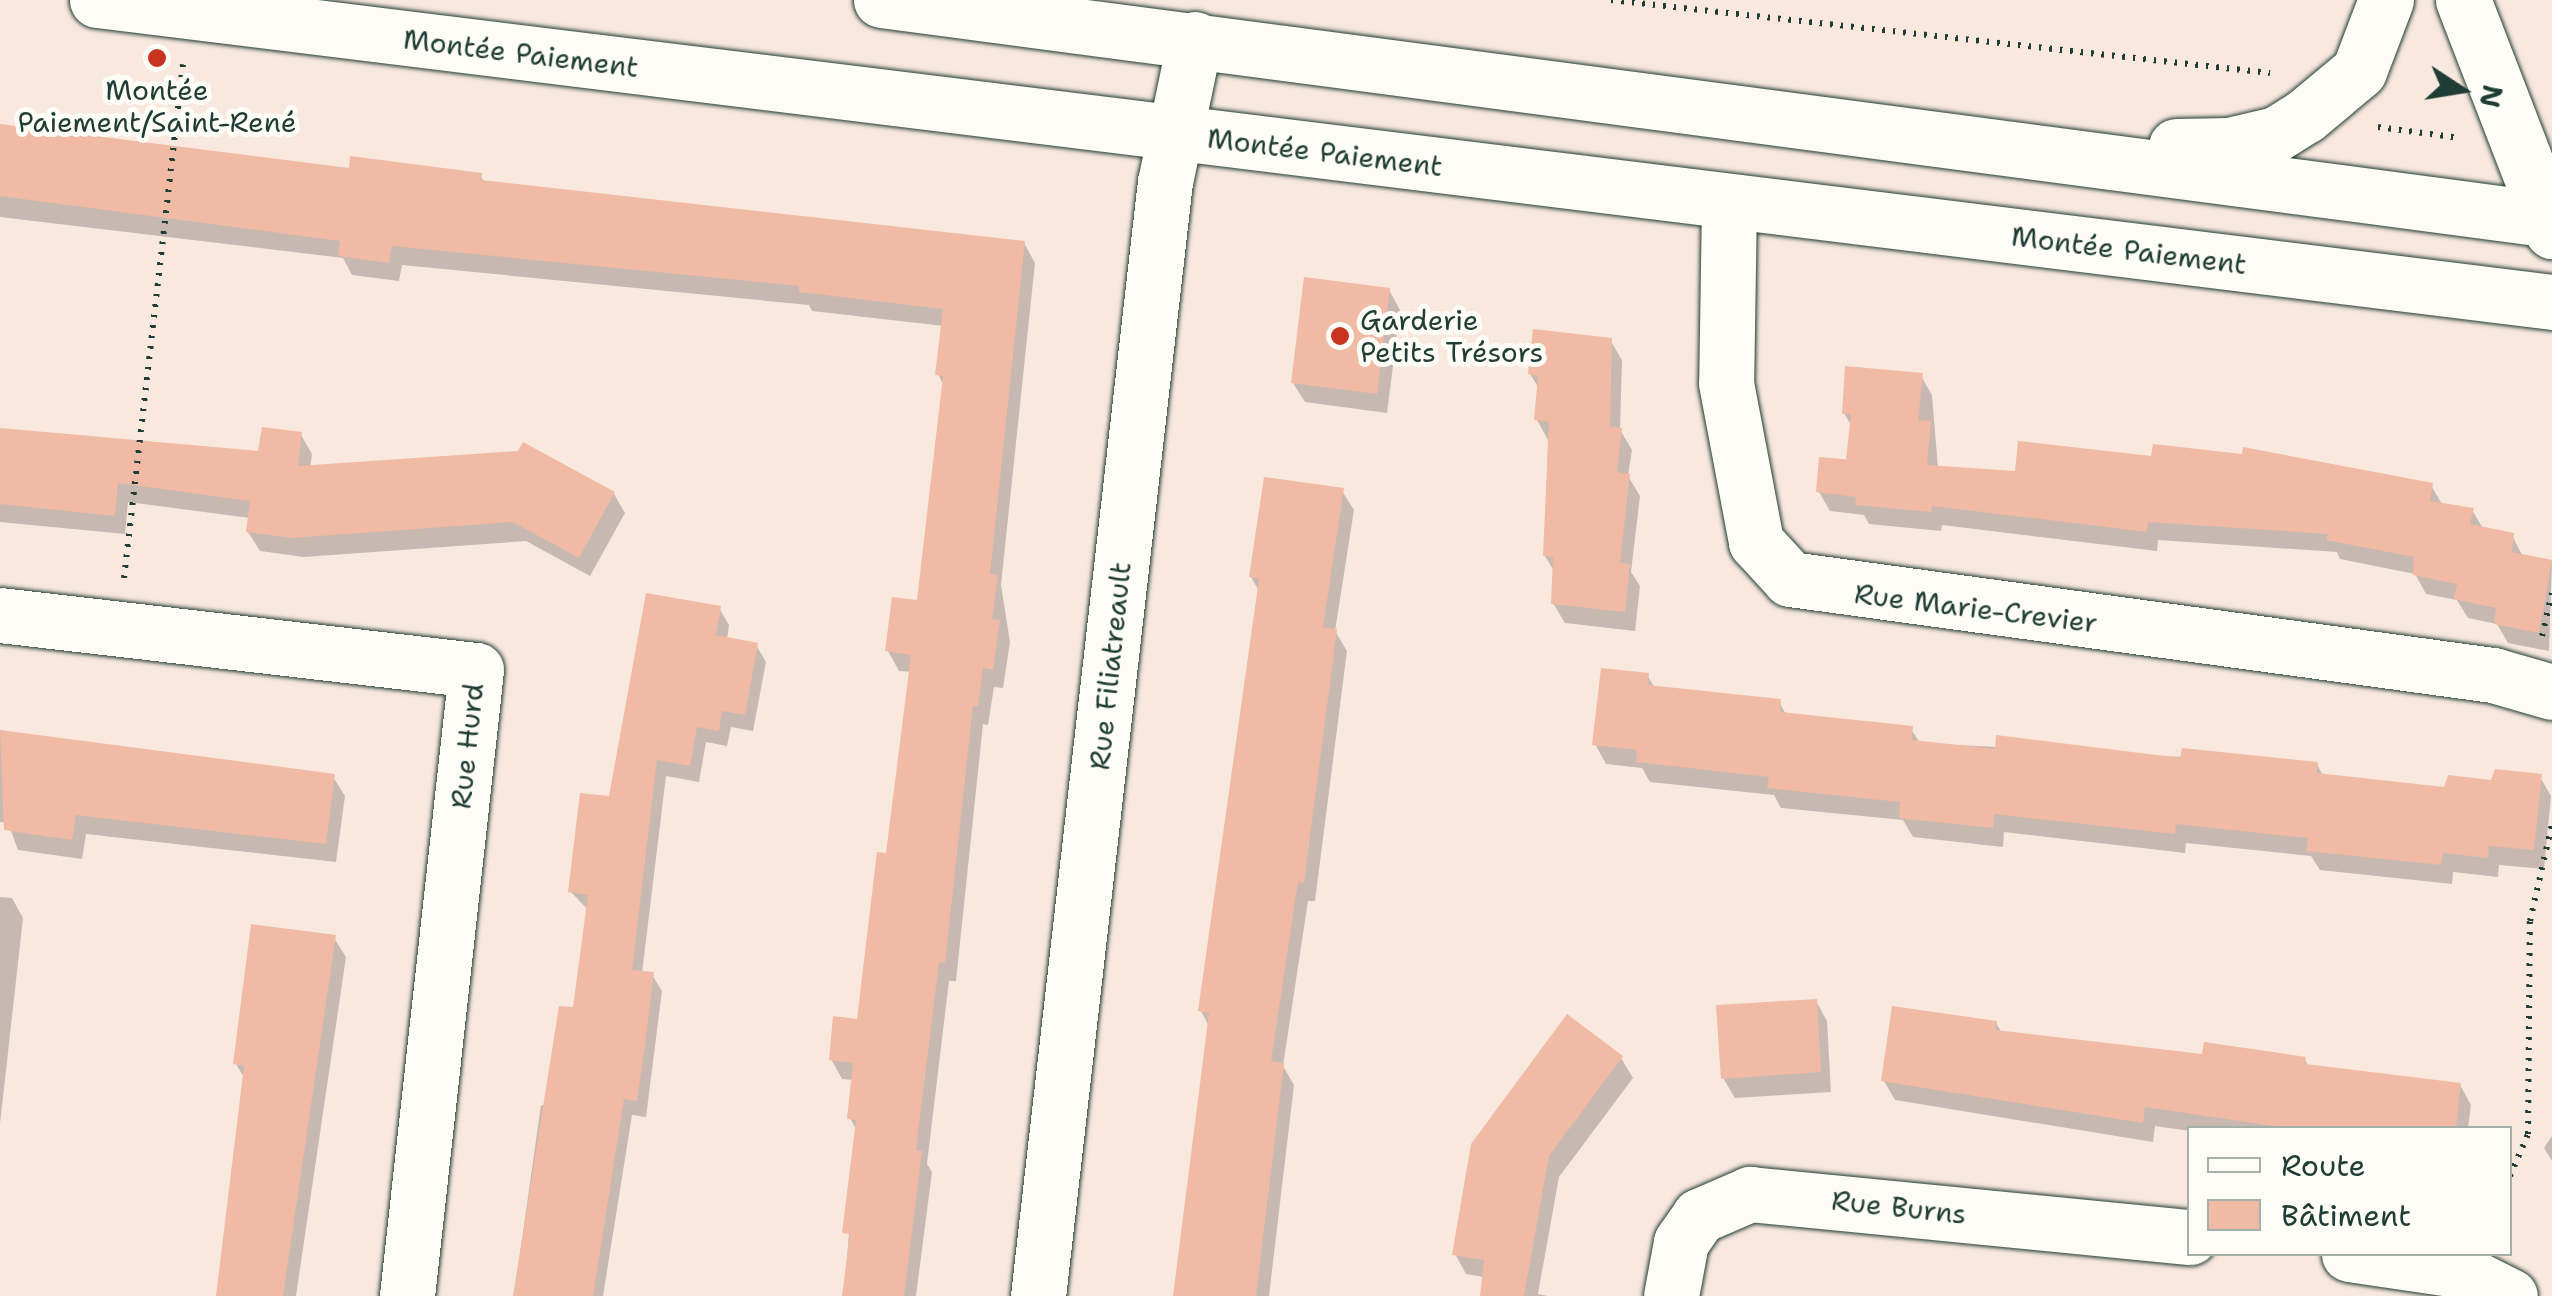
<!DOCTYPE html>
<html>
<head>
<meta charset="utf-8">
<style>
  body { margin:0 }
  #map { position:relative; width:2552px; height:1296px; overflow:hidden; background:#f9e8de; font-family:"Shantell Sans",sans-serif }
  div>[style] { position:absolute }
  .shadow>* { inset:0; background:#0003 }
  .building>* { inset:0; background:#f0baa4 }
  .path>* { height:6px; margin-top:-3px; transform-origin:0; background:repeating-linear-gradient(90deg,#1f3d34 0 2.5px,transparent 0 10.5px) }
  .roads { filter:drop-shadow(0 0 2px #1f3d34) drop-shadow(0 0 2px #1f3d34) }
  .minor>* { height:55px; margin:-27.5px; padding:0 27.5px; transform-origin:27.5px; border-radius:27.5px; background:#fdfcf7 }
  .secondary>* { height:55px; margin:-27.5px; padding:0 27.5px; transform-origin:27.5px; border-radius:27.5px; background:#fdfcf7 }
  .dots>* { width:28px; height:28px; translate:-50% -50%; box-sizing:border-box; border:5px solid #fdfcf7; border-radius:50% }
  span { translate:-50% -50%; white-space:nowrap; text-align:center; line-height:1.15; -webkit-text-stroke:10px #fdfcf7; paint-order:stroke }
  .street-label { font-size:28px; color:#1f3d34 }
  .poi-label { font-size:28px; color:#1f3d34 }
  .left { translate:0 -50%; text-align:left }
  .legend { position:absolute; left:2187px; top:1126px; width:325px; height:130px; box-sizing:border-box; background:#fdfcf7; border:2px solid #a4b0a9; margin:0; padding:12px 18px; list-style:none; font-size:30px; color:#1f3d34 }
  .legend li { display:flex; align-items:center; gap:20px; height:50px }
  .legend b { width:50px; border:2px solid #a4b0a9 }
  .north { position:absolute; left:2412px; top:40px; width:100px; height:100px; -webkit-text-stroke:8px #fdfcf7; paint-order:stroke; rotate:102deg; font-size:28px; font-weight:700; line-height:40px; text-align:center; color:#1f3d34 }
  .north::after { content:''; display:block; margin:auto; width:35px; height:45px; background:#1f3d34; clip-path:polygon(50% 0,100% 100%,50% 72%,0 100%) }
</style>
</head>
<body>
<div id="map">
  <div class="shadow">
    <div style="clip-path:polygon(0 127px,351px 171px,480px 175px,485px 183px,1024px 243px,1035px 263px,1001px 585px,1010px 642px,1003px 688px,994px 687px,988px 725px,983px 724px,956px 981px,949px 981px,927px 1164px,932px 1172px,916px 1296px,844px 1296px,857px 1131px,850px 1118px,854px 1080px,842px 1079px,831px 1059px,859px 1022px,889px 856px,912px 672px,899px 671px,888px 651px,919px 603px,944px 386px,938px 374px,944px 326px,812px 311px,809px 305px,402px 265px,399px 281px,352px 275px,343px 258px,0 217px)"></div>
    <div style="clip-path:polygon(1389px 290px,1400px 310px,1387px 413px,1305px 402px,1293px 383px)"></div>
    <div style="clip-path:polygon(1610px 340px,1622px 360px,1620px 430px,1632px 450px,1628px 476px,1640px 496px,1631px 572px,1640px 586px,1635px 631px,1565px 623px,1553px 603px,1555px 573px,1545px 556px,1548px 440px,1537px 420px,1540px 390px,1530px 374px)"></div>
    <div style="clip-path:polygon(1921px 376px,1932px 395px,1938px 468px,2017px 474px,2245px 457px,2245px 450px,2431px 485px,2443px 506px,2472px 510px,2484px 530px,2512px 535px,2523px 557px,2552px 562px,2549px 651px,2508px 643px,2497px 624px,2468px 618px,2457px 600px,2426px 594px,2415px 574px,2340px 559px,2337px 552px,2158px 540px,2157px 551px,1942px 525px,1941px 531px,1869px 524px,1864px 515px,1830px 511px,1819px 492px,1851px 462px,1852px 427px,1844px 413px)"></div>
    <div style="clip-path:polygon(0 431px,261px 454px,301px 435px,312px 454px,310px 468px,614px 494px,625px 513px,590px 576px,526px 541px,304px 557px,260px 551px,248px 532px,250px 518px,128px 502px,125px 534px,0 522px)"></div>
    <div style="clip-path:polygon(1342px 491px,1354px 510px,1335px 631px,1347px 651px,1315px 901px,1308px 901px,1283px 1066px,1294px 1085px,1269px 1296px,1176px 1296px,1210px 1028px,1201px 1011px,1260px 593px,1251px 577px)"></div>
    <div style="clip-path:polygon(719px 608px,729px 625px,727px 640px,756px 645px,766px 662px,753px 731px,731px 727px,727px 746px,706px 742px,699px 782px,666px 776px,642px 973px,652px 975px,662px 991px,646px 1117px,632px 1115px,603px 1296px,514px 1296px,541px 1105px,549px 1106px,575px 1010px,588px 910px,571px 892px,611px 799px)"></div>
    <div style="clip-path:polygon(1647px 675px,1655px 688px,1779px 702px,1787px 716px,1911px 729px,1920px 743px,2317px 764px,2323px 776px,2445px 789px,2540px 777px,2551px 796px,2544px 869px,2499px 865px,2498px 877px,2453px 872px,2452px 884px,2320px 870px,2311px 856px,2186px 843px,2185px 853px,2004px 832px,2003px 847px,1913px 837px,1903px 820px,1781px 808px,1774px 795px,1650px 782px,1642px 768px,1606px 764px,1595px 744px)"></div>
    <div style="clip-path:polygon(0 732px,333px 777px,345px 796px,336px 862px,86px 834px,82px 859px,18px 850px,8px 823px,0 822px)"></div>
    <div style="clip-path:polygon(0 897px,12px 898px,23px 918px,0 1124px)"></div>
    <div style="clip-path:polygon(334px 938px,346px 957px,296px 1296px,218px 1296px,245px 1079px,236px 1064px)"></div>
    <div style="clip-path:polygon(1816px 1001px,1827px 1021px,1831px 1092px,1735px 1098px,1723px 1078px)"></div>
    <div style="clip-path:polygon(1996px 1023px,2002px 1033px,2205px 1057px,2305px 1060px,2309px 1067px,2460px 1085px,2471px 1105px,2468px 1128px,2190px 1131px,2155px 1126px,2153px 1142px,1895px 1100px,1884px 1081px)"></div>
    <div style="clip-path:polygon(1621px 1058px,1633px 1078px,1559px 1177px,1538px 1294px,1548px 1296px,1482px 1296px,1484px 1277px,1466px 1274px,1455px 1254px)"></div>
    <div style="clip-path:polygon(2552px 1136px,2552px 1161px,2544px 1148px)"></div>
  </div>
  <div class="building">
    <div style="clip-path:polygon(0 124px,349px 168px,350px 156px,482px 173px,481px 180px,1025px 241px,990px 574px,998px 575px,992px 619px,1000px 620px,993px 670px,983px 668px,978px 706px,973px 706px,945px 963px,939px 962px,916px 1150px,922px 1151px,904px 1296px,842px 1296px,850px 1234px,842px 1233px,856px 1120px,847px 1119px,853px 1063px,829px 1060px,833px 1016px,857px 1019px,877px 852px,886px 853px,911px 655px,885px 651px,892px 597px,917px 600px,943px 376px,935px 375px,943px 309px,799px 292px,799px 286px,392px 246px,389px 263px,338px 256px,340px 241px,0 196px)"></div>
    <div style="clip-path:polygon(1304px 277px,1390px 288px,1377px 394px,1291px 383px)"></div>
    <div style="clip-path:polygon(1533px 329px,1612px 338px,1610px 426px,1622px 428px,1617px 472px,1630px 474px,1620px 563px,1630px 564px,1625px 612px,1551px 604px,1553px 557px,1543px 556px,1549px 422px,1534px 420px,1538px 376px,1528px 374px)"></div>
    <div style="clip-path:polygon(1845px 366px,1923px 373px,1918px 420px,1931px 421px,1927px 465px,2015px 471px,2018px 441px,2151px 456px,2153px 444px,2242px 454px,2243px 447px,2433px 483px,2430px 501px,2474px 508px,2470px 524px,2514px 533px,2512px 552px,2552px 560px,2539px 633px,2494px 624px,2496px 608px,2454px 599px,2457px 584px,2413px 575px,2414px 557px,2326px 540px,2328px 534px,2148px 522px,2147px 532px,1932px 506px,1931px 512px,1855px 505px,1856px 497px,1816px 492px,1819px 457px,1853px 460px,1846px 459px,1851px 414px,1842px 414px)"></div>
    <div style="clip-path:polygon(262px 427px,302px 432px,298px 466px,518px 451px,523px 442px,615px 492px,579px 558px,513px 522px,292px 538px,246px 532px,250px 501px,118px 483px,115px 516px,0 504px,0 428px,258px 451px)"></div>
    <div style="clip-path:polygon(1264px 477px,1344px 488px,1323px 627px,1337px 629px,1304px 883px,1298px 882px,1271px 1061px,1284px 1063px,1256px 1296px,1173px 1296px,1209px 1013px,1198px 1011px,1259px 579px,1249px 577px)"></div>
    <div style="clip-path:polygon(646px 593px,721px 606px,716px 635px,758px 643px,745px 715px,722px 711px,719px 731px,697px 727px,690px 766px,657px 760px,632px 970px,654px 972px,647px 1030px,637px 1101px,624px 1099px,593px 1296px,513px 1296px,559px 1006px,573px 1007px,588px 895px,568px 892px,580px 793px,609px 796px)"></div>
    <div style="clip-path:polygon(1601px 668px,1649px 673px,1648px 685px,1781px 699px,1780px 712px,1913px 726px,1912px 740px,1995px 749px,1996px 735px,2180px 758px,2182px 748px,2318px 762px,2317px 773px,2444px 787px,2448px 775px,2491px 780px,2495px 769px,2542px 774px,2534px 850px,2489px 846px,2488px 858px,2443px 853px,2441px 865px,2306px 851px,2308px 838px,2176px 824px,2175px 834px,1994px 814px,1993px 828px,1899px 818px,1900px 802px,1767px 788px,1769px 777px,1636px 762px,1637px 750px,1592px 745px)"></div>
    <div style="clip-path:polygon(0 730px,335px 774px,326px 844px,76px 815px,72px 840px,4px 830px)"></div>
    <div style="clip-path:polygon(251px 924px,336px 935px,283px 1296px,216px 1296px,244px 1066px,233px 1064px)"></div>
    <div style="clip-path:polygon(1817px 999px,1821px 1072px,1721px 1079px,1716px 1005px)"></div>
    <div style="clip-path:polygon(1892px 1006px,1997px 1021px,1996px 1030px,2202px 1054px,2204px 1042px,2306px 1057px,2305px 1064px,2461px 1083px,2456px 1128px,2287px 1128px,2145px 1107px,2143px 1123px,1881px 1081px)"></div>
    <div style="clip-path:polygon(1567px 1014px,1623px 1056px,1549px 1156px,1524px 1296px,1480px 1296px,1484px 1260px,1452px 1255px,1471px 1144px)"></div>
  </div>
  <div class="path">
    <div style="left:1611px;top:0;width:663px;rotate:6.32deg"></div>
    <div style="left:2378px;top:127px;width:83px;rotate:7.6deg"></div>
    <div style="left:124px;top:578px;width:517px;rotate:-83.45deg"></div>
    <div style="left:2542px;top:636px;width:44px;rotate:-76.9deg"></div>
    <div style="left:2510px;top:1176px;width:46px;rotate:-66.8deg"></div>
    <div style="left:2528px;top:1134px;width:213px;rotate:-89.5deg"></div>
    <div style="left:2530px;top:921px;width:99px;rotate:-77.2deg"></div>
  </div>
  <div class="roads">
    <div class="minor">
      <div style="left:1729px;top:202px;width:181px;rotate:90.9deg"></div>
      <div style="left:1726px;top:383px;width:162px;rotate:79.3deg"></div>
      <div style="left:1756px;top:542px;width:50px;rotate:47.4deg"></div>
      <div style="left:1790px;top:579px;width:710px;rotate:7.78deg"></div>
      <div style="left:2493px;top:675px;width:61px;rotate:16.1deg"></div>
      <div style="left:0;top:615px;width:479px;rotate:6.6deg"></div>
      <div style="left:476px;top:670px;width:630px;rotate:96.29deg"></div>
      <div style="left:2349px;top:1254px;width:110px;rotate:8.4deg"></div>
      <div style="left:2458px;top:1270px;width:58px;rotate:26.6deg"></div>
      <div style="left:1038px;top:1296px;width:1121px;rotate:-83.5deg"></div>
      <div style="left:1165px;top:182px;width:146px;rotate:-78.2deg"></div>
      <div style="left:1671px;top:1296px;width:55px;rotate:-79.5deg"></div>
      <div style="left:1681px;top:1242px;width:32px;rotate:-55deg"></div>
      <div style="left:1699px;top:1216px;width:56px;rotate:-23.3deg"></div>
      <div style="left:1750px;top:1194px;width:442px;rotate:5.6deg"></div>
    </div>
    <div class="secondary">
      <div style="left:97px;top:0;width:2474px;rotate:7.01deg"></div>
      <div style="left:881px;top:0;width:1685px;rotate:7.5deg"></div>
      <div style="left:2463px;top:0;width:248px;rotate:68.9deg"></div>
      <div style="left:2176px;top:146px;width:53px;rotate:-1.1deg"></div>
      <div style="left:2229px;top:145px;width:48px;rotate:-13.2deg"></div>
      <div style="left:2276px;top:134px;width:34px;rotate:-32deg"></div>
      <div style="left:2305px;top:116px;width:70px;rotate:-39.8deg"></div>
      <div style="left:2359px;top:71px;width:76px;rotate:-69.2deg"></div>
    </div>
  </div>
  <div class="dots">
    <div style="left:157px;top:58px;background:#c8321e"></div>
    <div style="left:1340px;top:336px;background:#c8321e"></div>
  </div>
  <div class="street-label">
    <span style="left:521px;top:53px;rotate:7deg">Montée Paiement</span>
    <span style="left:1325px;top:152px;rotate:7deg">Montée Paiement</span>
    <span style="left:2129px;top:250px;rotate:7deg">Montée Paiement</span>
    <span style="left:1976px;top:608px;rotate:7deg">Rue Marie-Crevier</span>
    <span style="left:1110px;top:666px;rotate:-84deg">Rue Filiatreault</span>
    <span style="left:467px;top:746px;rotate:-84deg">Rue Hurd</span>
    <span style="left:1899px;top:1207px;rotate:6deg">Rue Burns</span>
  </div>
  <div class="poi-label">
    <span style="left:157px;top:106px">Montée<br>Paiement/Saint-René</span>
    <span class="left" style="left:1360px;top:336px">Garderie<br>Petits Trésors</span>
  </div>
  <ul class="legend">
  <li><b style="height:12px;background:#fdfcf7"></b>Route</li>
  <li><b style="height:28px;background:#f0baa4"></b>Bâtiment</li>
  </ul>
  <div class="north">N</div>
</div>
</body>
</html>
